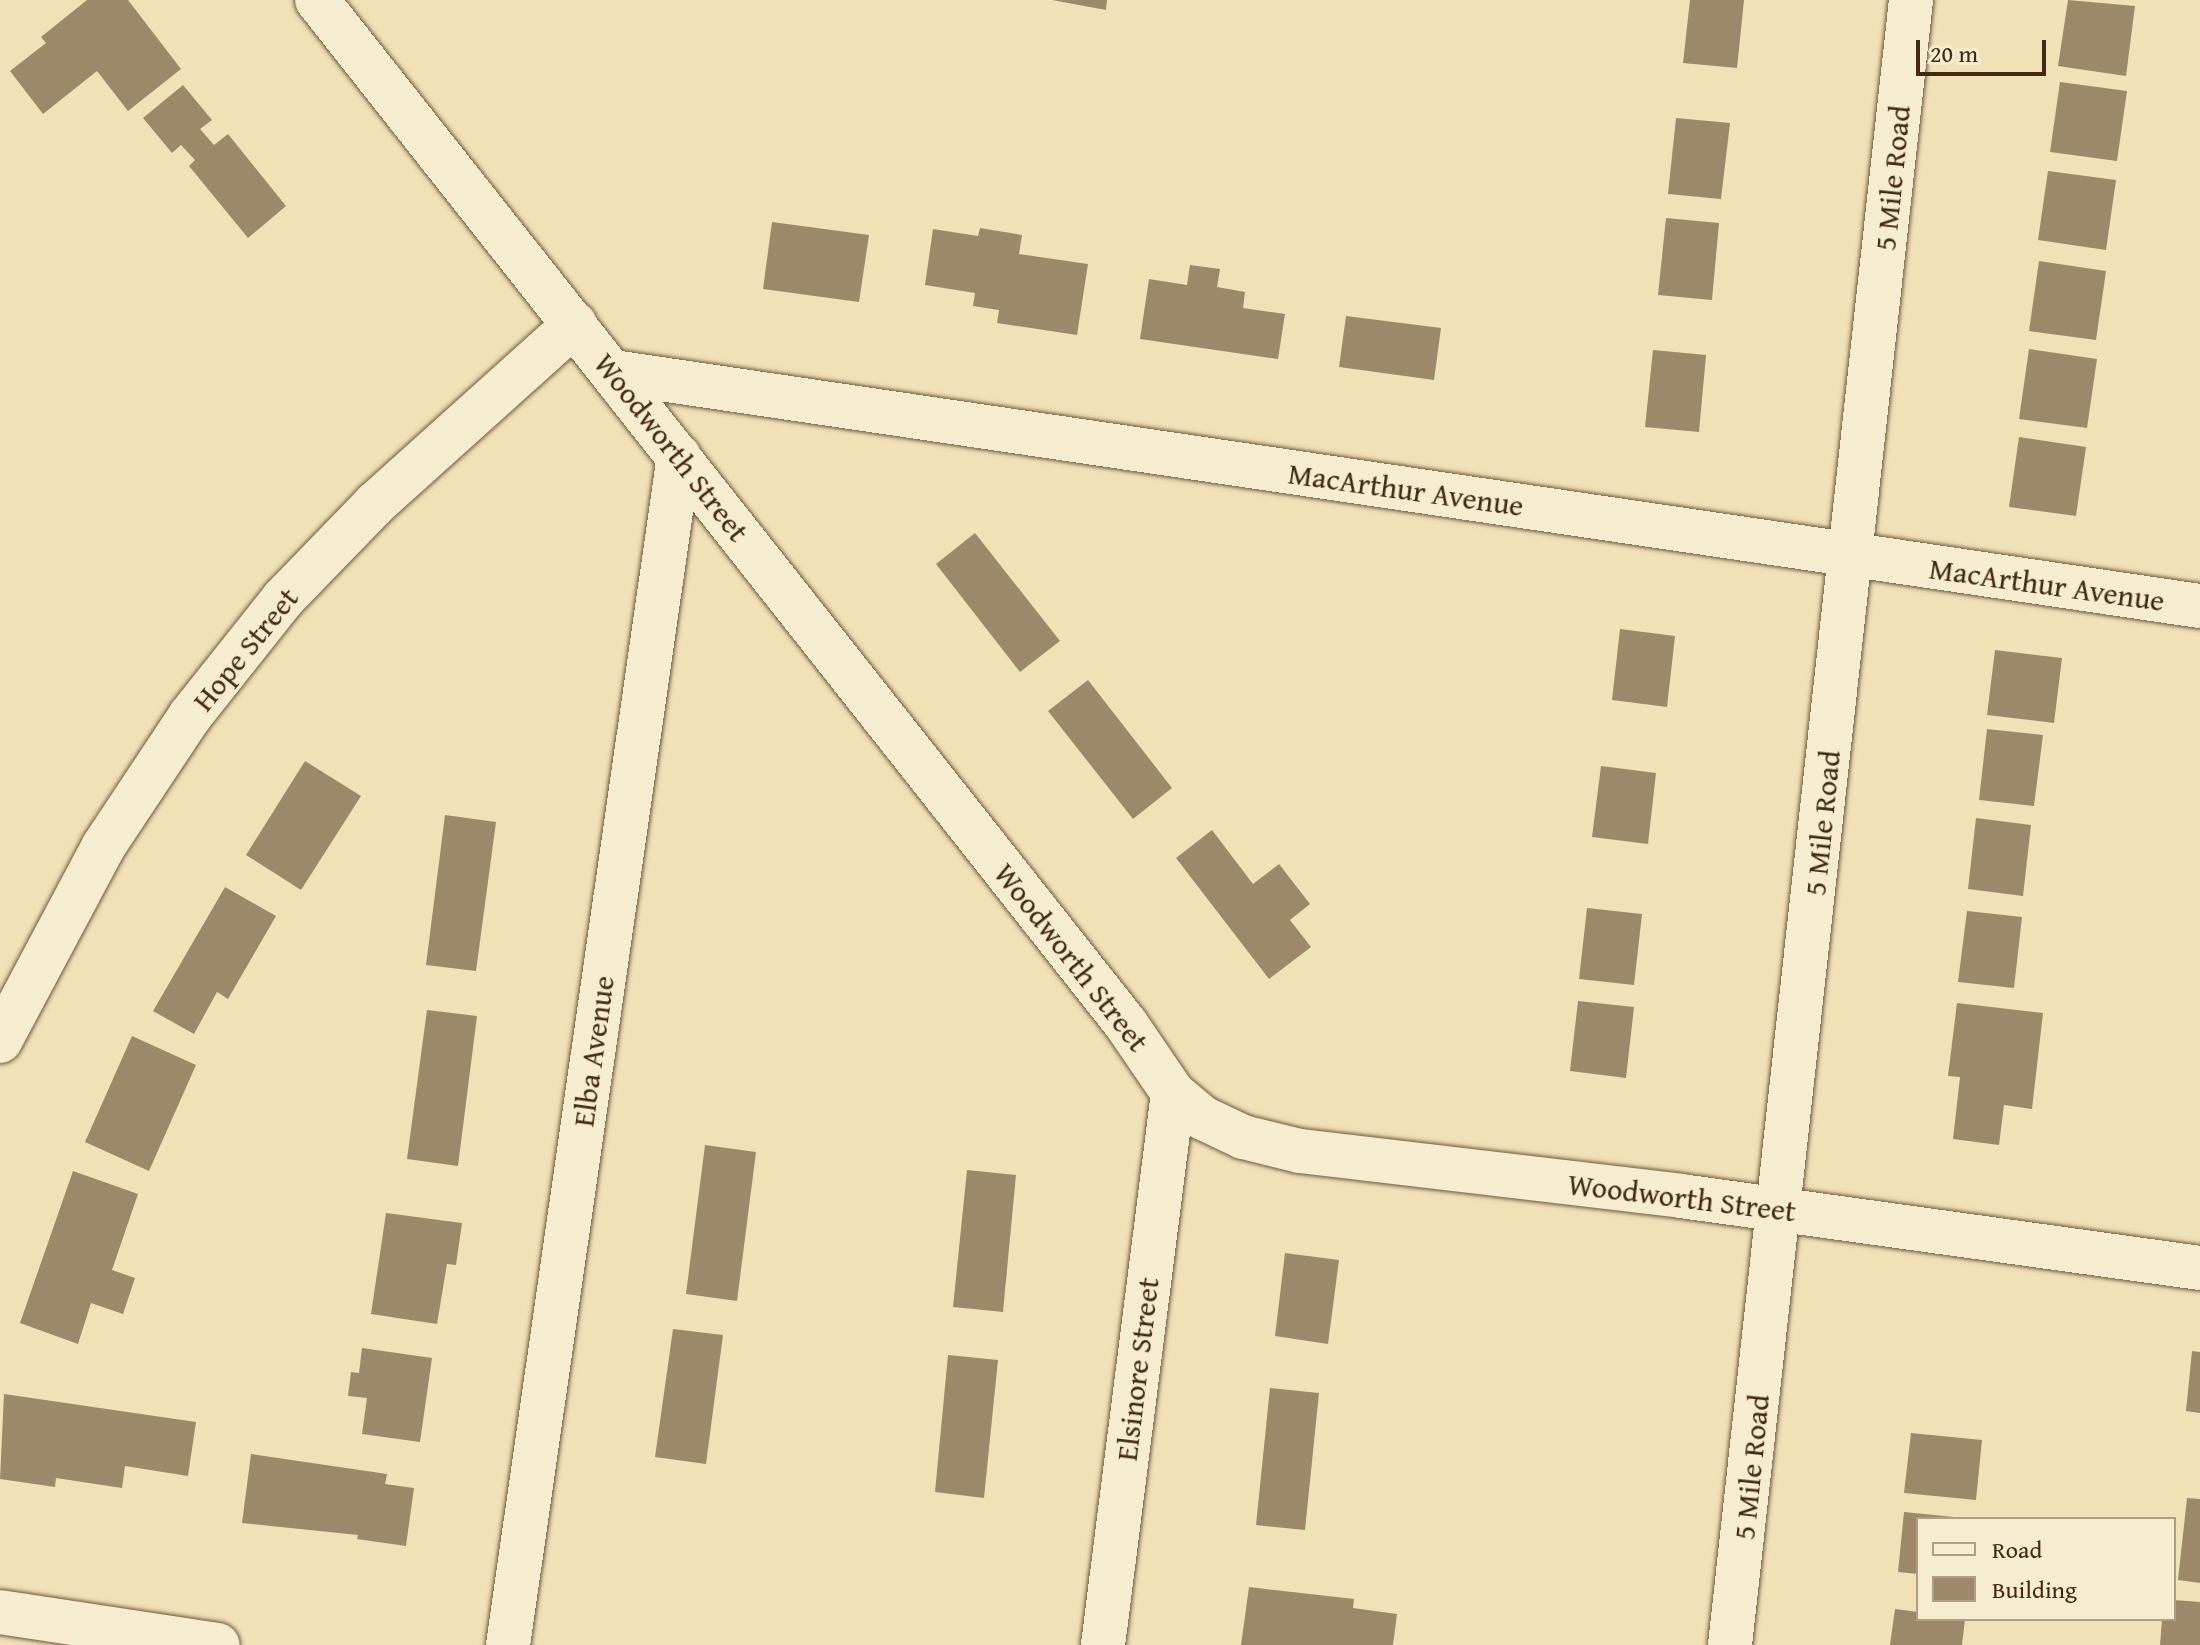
<!DOCTYPE html>
<html>
<head>
<meta charset="utf-8">
<style>
  body { margin:0 }
  #map { position:relative; width:2200px; height:1645px; overflow:hidden; background:#f1e1b7; font-family:"Gentium Book Plus",serif }
  div>[style] { position:absolute }
  .building>* { inset:0; background:#9d8969 }
  .roads { filter:drop-shadow(0 0 2px #6e573e) drop-shadow(0 0 2px #6e573e) }
  .minor>* { height:44px; margin:-22px; padding:0 22px; transform-origin:22px; border-radius:22px; background:#f6ecd0 }
  .secondary>* { height:44px; margin:-22px; padding:0 22px; transform-origin:22px; border-radius:22px; background:#f6ecd0 }
  span { translate:-50% -50%; white-space:nowrap; text-align:center; line-height:1.15; -webkit-text-stroke:6px #f6ecd0; paint-order:stroke }
  .street-label { font-size:30px; color:#432915 }
  .legend { position:absolute; left:1916px; top:1517px; width:260px; height:104px; box-sizing:border-box; background:#f6ecd0; border:2px solid #ae9e85; margin:0; padding:10px 14px; list-style:none; font-size:24px; color:#432915 }
  .legend li { display:flex; align-items:center; gap:16px; height:40px }
  .legend b { width:40px; border:2px solid #ae9e85 }
  .scale { position:absolute; left:1916px; top:40px; width:130px; height:36px; box-sizing:border-box; border:4px solid #432915; border-top:0; padding-left:10px; font-size:24px; line-height:28px; white-space:nowrap; color:#432915; -webkit-text-stroke:6px #f6ecd0; paint-order:stroke }
</style>
</head>
<body>
<div id="map">
  <div class="building">
    <div style="clip-path:polygon(87px 0,128px 0,181px 69px,128px 111px,97px 71px,43px 114px,10px 71px,46px 43px,41px 37px)"></div>
    <div style="clip-path:polygon(1052px 0,1107px 0,1106px 10px)"></div>
    <div style="clip-path:polygon(1690px 0,1744px 0,1737px 68px,1683px 63px)"></div>
    <div style="clip-path:polygon(2068px 0,2135px 6px,2126px 76px,2058px 66px)"></div>
    <div style="clip-path:polygon(2060px 82px,2127px 91px,2117px 161px,2050px 152px)"></div>
    <div style="clip-path:polygon(183px 85px,212px 120px,200px 129px,214px 145px,228px 134px,286px 206px,248px 238px,189px 166px,195px 160px,181px 145px,172px 153px,143px 118px)"></div>
    <div style="clip-path:polygon(1676px 118px,1730px 123px,1721px 199px,1668px 194px)"></div>
    <div style="clip-path:polygon(2048px 171px,2116px 180px,2106px 250px,2038px 240px)"></div>
    <div style="clip-path:polygon(1666px 218px,1719px 223px,1712px 300px,1658px 295px)"></div>
    <div style="clip-path:polygon(772px 222px,869px 235px,859px 302px,763px 289px)"></div>
    <div style="clip-path:polygon(980px 228px,1022px 235px,1019px 254px,1088px 264px,1077px 335px,997px 323px,999px 310px,973px 306px,975px 293px,925px 285px,933px 229px,978px 236px)"></div>
    <div style="clip-path:polygon(2039px 261px,2106px 271px,2096px 340px,2029px 331px)"></div>
    <div style="clip-path:polygon(1190px 265px,1220px 269px,1217px 287px,1245px 292px,1243px 308px,1285px 314px,1278px 359px,1140px 339px,1149px 279px,1187px 285px)"></div>
    <div style="clip-path:polygon(1346px 316px,1441px 328px,1434px 380px,1339px 367px)"></div>
    <div style="clip-path:polygon(2029px 349px,2097px 359px,2087px 428px,2019px 419px)"></div>
    <div style="clip-path:polygon(1653px 350px,1706px 355px,1699px 432px,1645px 427px)"></div>
    <div style="clip-path:polygon(2019px 437px,2086px 447px,2076px 516px,2009px 507px)"></div>
    <div style="clip-path:polygon(975px 533px,1060px 641px,1020px 672px,936px 564px)"></div>
    <div style="clip-path:polygon(1620px 629px,1675px 636px,1667px 707px,1612px 700px)"></div>
    <div style="clip-path:polygon(1995px 650px,2062px 658px,2054px 723px,1987px 715px)"></div>
    <div style="clip-path:polygon(1088px 680px,1172px 788px,1133px 819px,1048px 711px)"></div>
    <div style="clip-path:polygon(1987px 729px,2043px 735px,2034px 806px,1979px 800px)"></div>
    <div style="clip-path:polygon(305px 761px,361px 796px,301px 890px,246px 855px)"></div>
    <div style="clip-path:polygon(1601px 766px,1656px 773px,1648px 844px,1592px 837px)"></div>
    <div style="clip-path:polygon(445px 815px,496px 822px,476px 971px,426px 965px)"></div>
    <div style="clip-path:polygon(1976px 818px,2031px 825px,2023px 896px,1968px 889px)"></div>
    <div style="clip-path:polygon(1212px 830px,1253px 884px,1279px 864px,1310px 904px,1290px 920px,1311px 947px,1269px 979px,1176px 858px)"></div>
    <div style="clip-path:polygon(225px 887px,276px 916px,228px 999px,217px 992px,194px 1034px,153px 1011px)"></div>
    <div style="clip-path:polygon(1587px 908px,1642px 914px,1634px 985px,1579px 979px)"></div>
    <div style="clip-path:polygon(1967px 911px,2022px 917px,2014px 988px,1958px 982px)"></div>
    <div style="clip-path:polygon(1578px 1001px,1634px 1007px,1626px 1078px,1570px 1071px)"></div>
    <div style="clip-path:polygon(1957px 1003px,2043px 1013px,2032px 1109px,2004px 1105px,1999px 1145px,1953px 1139px,1960px 1077px,1948px 1076px)"></div>
    <div style="clip-path:polygon(427px 1010px,477px 1016px,458px 1166px,407px 1159px)"></div>
    <div style="clip-path:polygon(132px 1036px,196px 1065px,149px 1171px,85px 1142px)"></div>
    <div style="clip-path:polygon(705px 1145px,756px 1152px,737px 1301px,686px 1294px)"></div>
    <div style="clip-path:polygon(967px 1170px,1016px 1175px,1003px 1312px,953px 1307px)"></div>
    <div style="clip-path:polygon(73px 1171px,138px 1194px,112px 1270px,135px 1278px,123px 1314px,91px 1303px,78px 1344px,20px 1323px)"></div>
    <div style="clip-path:polygon(386px 1213px,462px 1223px,456px 1265px,447px 1264px,437px 1324px,371px 1314px)"></div>
    <div style="clip-path:polygon(1285px 1253px,1339px 1260px,1328px 1344px,1275px 1336px)"></div>
    <div style="clip-path:polygon(673px 1329px,723px 1335px,706px 1464px,655px 1457px)"></div>
    <div style="clip-path:polygon(362px 1348px,432px 1358px,420px 1442px,362px 1434px,367px 1398px,348px 1396px,351px 1372px,359px 1373px)"></div>
    <div style="clip-path:polygon(2192px 1351px,2200px 1352px,2200px 1413px,2186px 1411px)"></div>
    <div style="clip-path:polygon(948px 1355px,998px 1360px,984px 1498px,935px 1492px)"></div>
    <div style="clip-path:polygon(1270px 1388px,1319px 1393px,1305px 1530px,1256px 1525px)"></div>
    <div style="clip-path:polygon(4px 1394px,196px 1422px,188px 1476px,125px 1466px,122px 1488px,56px 1478px,55px 1487px,0 1479px)"></div>
    <div style="clip-path:polygon(1911px 1433px,1982px 1440px,1976px 1500px,1904px 1493px)"></div>
    <div style="clip-path:polygon(251px 1454px,387px 1474px,385px 1484px,414px 1488px,406px 1546px,357px 1539px,358px 1535px,242px 1523px)"></div>
    <div style="clip-path:polygon(2187px 1498px,2200px 1499px,2200px 1583px,2178px 1580px)"></div>
    <div style="clip-path:polygon(1904px 1512px,1954px 1517px,1918px 1519px,1918px 1574px,1898px 1572px)"></div>
    <div style="clip-path:polygon(1249px 1587px,1354px 1599px,1353px 1608px,1397px 1614px,1393px 1645px,1241px 1645px)"></div>
    <div style="clip-path:polygon(2174px 1600px,2200px 1602px,2200px 1645px,2160px 1645px,2162px 1619px,2174px 1619px)"></div>
    <div style="clip-path:polygon(1895px 1609px,1918px 1612px,1918px 1619px,1965px 1619px,1962px 1645px,1890px 1645px)"></div>
  </div>
  <div class="roads">
    <div class="minor">
      <div style="left:317px;top:0;width:1305px;rotate:51.69deg"></div>
      <div style="left:1126px;top:1024px;width:83px;rotate:55.7deg"></div>
      <div style="left:1173px;top:1093px;width:39px;rotate:40deg"></div>
      <div style="left:1203px;top:1118px;width:44px;rotate:25.4deg"></div>
      <div style="left:1243px;top:1137px;width:59px;rotate:13.8deg"></div>
      <div style="left:1300px;top:1151px;width:384px;rotate:6.7deg"></div>
      <div style="left:1681px;top:1196px;width:524px;rotate:7.9deg"></div>
      <div style="left:613px;top:372px;width:1604px;rotate:8.39deg"></div>
      <div style="left:0;top:1041px;width:220px;rotate:-62deg"></div>
      <div style="left:103px;top:847px;width:157px;rotate:-56.4deg"></div>
      <div style="left:190px;top:716px;width:149px;rotate:-51.5deg"></div>
      <div style="left:283px;top:599px;width:132px;rotate:-45.9deg"></div>
      <div style="left:375px;top:504px;width:269px;rotate:-42deg"></div>
      <div style="left:0;top:1612px;width:220px;rotate:8.6deg"></div>
      <div style="left:508px;top:1645px;width:1201px;rotate:-81.82deg"></div>
      <div style="left:1103px;top:1645px;width:556px;rotate:-82.77deg"></div>
    </div>
    <div class="secondary">
      <div style="left:1730px;top:1645px;width:1655px;rotate:-83.72deg"></div>
    </div>
  </div>
  <div class="street-label">
    <span style="left:1892px;top:178px;rotate:-84deg">5 Mile Road</span>
    <span style="left:672px;top:447px;rotate:52deg">Woodworth Street</span>
    <span style="left:1406px;top:489px;rotate:8deg">MacArthur Avenue</span>
    <span style="left:2047px;top:584px;rotate:8deg">MacArthur Avenue</span>
    <span style="left:245px;top:649px;rotate:-51deg">Hope Street</span>
    <span style="left:1822px;top:823px;rotate:-84deg">5 Mile Road</span>
    <span style="left:1072px;top:957px;rotate:52deg">Woodworth Street</span>
    <span style="left:593px;top:1051px;rotate:-82deg">Elba Avenue</span>
    <span style="left:1682px;top:1197px;rotate:7deg">Woodworth Street</span>
    <span style="left:1137px;top:1369px;rotate:-83deg">Elsinore Street</span>
    <span style="left:1751px;top:1467px;rotate:-84deg">5 Mile Road</span>
  </div>
  <ul class="legend">
  <li><b style="height:10px;background:#f6ecd0"></b>Road</li>
  <li><b style="height:22px;background:#9d8969"></b>Building</li>
  </ul>
  <div class="scale">20 m</div>
</div>
</body>
</html>
